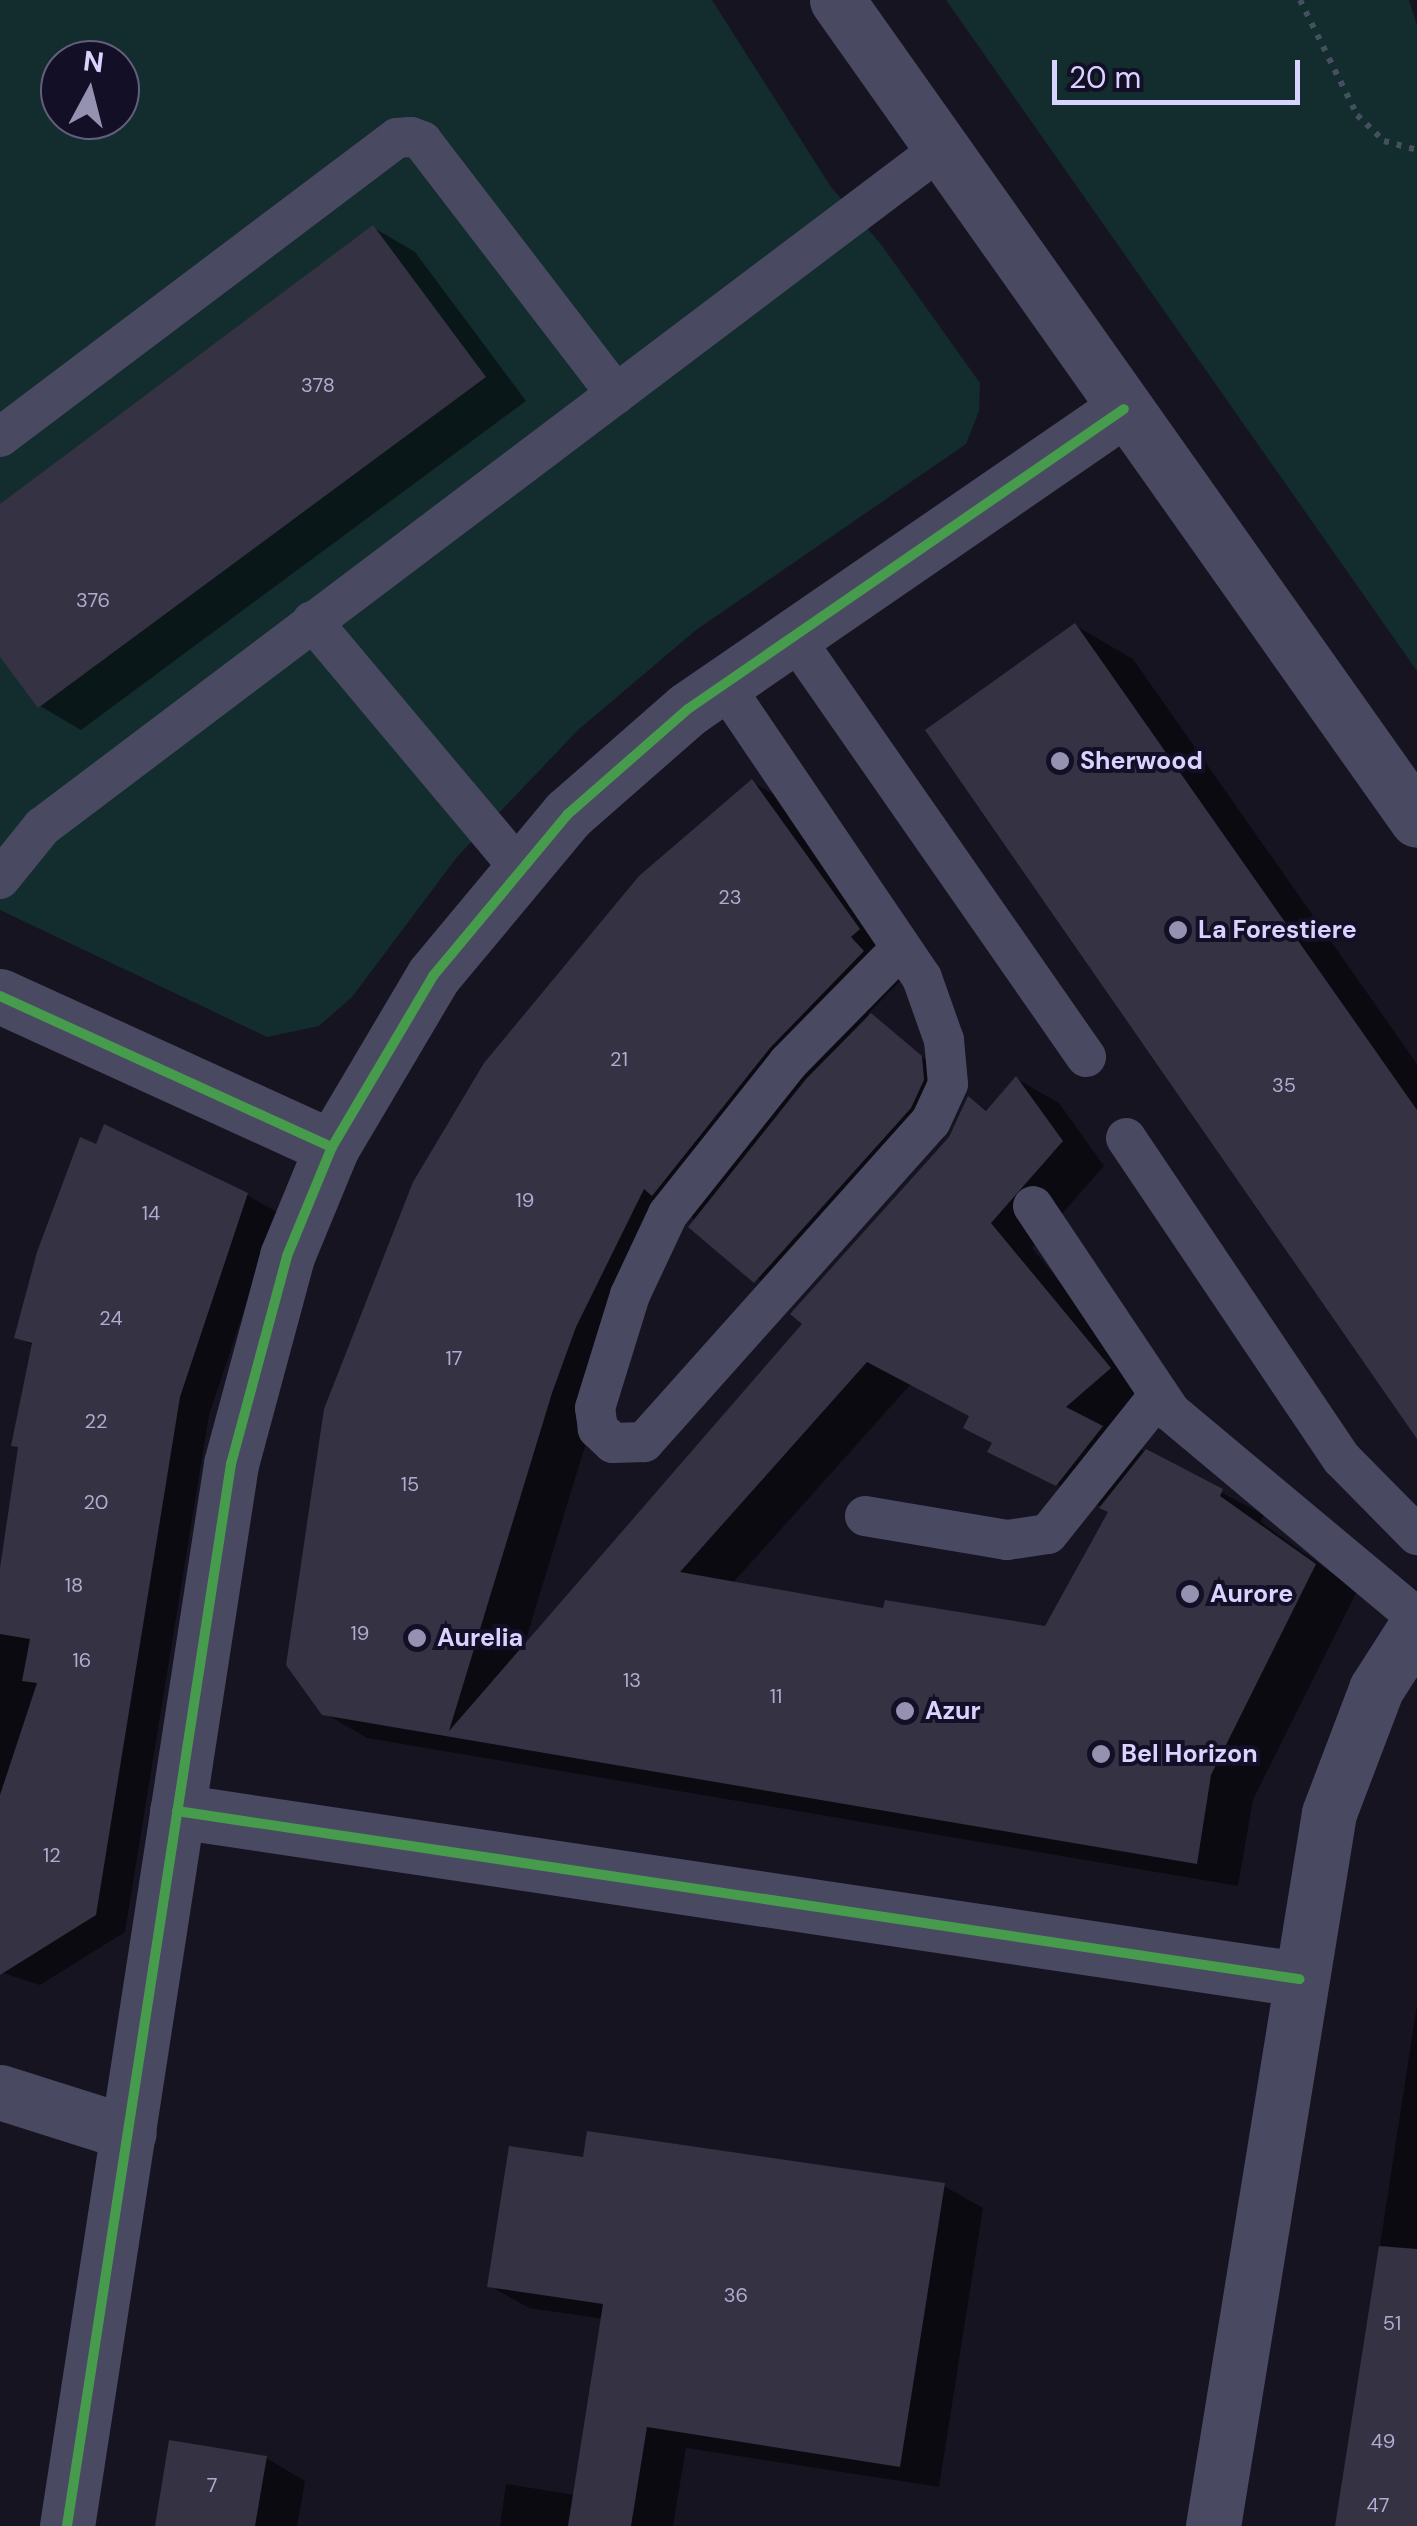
<!DOCTYPE html>
<html>
<head>
<meta charset="utf-8">
<style>
  body { margin:0 }
  #map { position:relative; width:1417px; height:2526px; overflow:hidden; background:#161421; font-family:"DM Sans",sans-serif }
  div>[style] { position:absolute }
  .green>* { inset:0; background:#132c2d }
  .shadow>* { inset:0; background:#0007 }
  .building>* { inset:0; background:#343243 }
  .path>* { height:6px; margin-top:-3px; transform-origin:0; background:repeating-linear-gradient(90deg,#44505f 0 5px,transparent 0 13px) }
  .lane>* { height:40px; margin:-20px; padding:0 20px; transform-origin:20px; border-radius:20px; background:#4a4962 }
  .street>* { height:55px; margin:-27.5px; padding:0 27.5px; transform-origin:27.5px; border-radius:27.5px; background:#4a4962 }
  .cycleway>* { height:10px; margin:-5px; padding:0 5px; transform-origin:5px; border-radius:5px; background:#469c4c }
  .dots>* { width:28px; height:28px; translate:-50% -50%; box-sizing:border-box; border:5px solid #130f26; border-radius:50% }
  span { translate:-50% -50%; white-space:nowrap; text-align:center; line-height:1.15; -webkit-text-stroke:8px #130f26; paint-order:stroke }
  .number-label { font-size:20px; color:#b0acd0 }
  .number-label span { -webkit-text-stroke-width:0 }
  .poi-label { font-size:25px; color:#d9d4ff; font-weight:700 }
  .left { translate:0 -50%; text-align:left }
  .north { position:absolute; left:40px; top:40px; width:100px; height:100px; box-sizing:border-box; background:#130f26; border:2px solid #625e7d; border-radius:50%; rotate:7deg; font-size:28px; font-weight:700; line-height:40px; text-align:center; color:#d9d4ff }
  .north::after { content:''; display:block; margin:auto; width:35px; height:45px; background:#9591b1; clip-path:polygon(50% 0,100% 100%,50% 72%,0 100%) }
  .scale { position:absolute; left:1052px; top:60px; width:248px; height:45px; box-sizing:border-box; border:5px solid #d9d4ff; border-top:0; padding-left:12px; font-size:30px; line-height:35px; white-space:nowrap; color:#d9d4ff; -webkit-text-stroke:8px #130f26; paint-order:stroke }
</style>
</head>
<body>
<div id="map">
  <div class="green">
    <div style="clip-path:polygon(evenodd,0 0,712px 0,831px 187px,880px 243px,980px 383px,979px 411px,966px 444px,696px 630px,578px 730px,457px 857px,352px 997px,319px 1026px,267px 1037px,0 910px,0 0,60px 60px,120px 60px,120px 120px,60px 120px,60px 60px)"></div>
    <div style="clip-path:polygon(946px 0,1409px 0,1417px 25px,1417px 671px)"></div>
  </div>
  <div class="shadow">
    <div style="clip-path:polygon(374px 228px,415px 252px,526px 401px,81px 730px,40px 706px,0 652px,0 508px)"></div>
    <div style="clip-path:polygon(1076px 626px,1133px 659px,1417px 1064px,1417px 1435px)"></div>
    <div style="clip-path:polygon(evenodd,752px 782px,794px 806px,904px 977px,868px 1014px,937px 1068px,939px 1089px,771px 1290px,686px 1212px,594px 1417px,523px 1649px,805px 1323px,951px 1138px,969px 1100px,989px 1111px,1017px 1079px,1059px 1103px,1104px 1166px,1032px 1248px,1152px 1393px,1107px 1431px,1264px 1515px,1261px 1522px,1357px 1591px,1253px 1800px,1238px 1886px,367px 1738px,324px 1713px,752px 782px,911px 1384px,972px 1417px,995px 1443px,990px 1451px,1111px 1511px,1046px 1629px,885px 1611px,732px 1584px,911px 1384px)"></div>
    <div style="clip-path:polygon(247px 1195px,277px 1212px,209px 1415px,125px 1932px,40px 1985px,0 1972px,0 1585px,20px 1448px,14px 1445px,34px 1346px,17px 1337px)"></div>
    <div style="clip-path:polygon(1417px 2004px,1417px 2526px,1337px 2526px)"></div>
    <div style="clip-path:polygon(585px 2160px,944px 2186px,983px 2208px,939px 2487px,686px 2448px,673px 2526px,500px 2526px,506px 2484px,575px 2495px,604px 2319px,529px 2308px,490px 2286px)"></div>
    <div style="clip-path:polygon(266px 2458px,305px 2481px,297px 2526px,157px 2526px)"></div>
  </div>
  <div class="building">
    <div style="clip-path:polygon(373px 225px,486px 377px,38px 708px,0 657px,0 504px)"></div>
    <div style="clip-path:polygon(1075px 623px,1417px 1110px,1417px 1439px,925px 730px)"></div>
    <div style="clip-path:polygon(752px 779px,860px 929px,851px 937px,864px 951px,770px 1048px,652px 1196px,644px 1189px,576px 1327px,552px 1393px,449px 1731px,802px 1324px,790px 1314px,949px 1137px,968px 1096px,986px 1111px,1016px 1076px,1063px 1141px,991px 1223px,1111px 1368px,1066px 1407px,1103px 1426px,1056px 1486px,987px 1452px,992px 1443px,963px 1428px,969px 1416px,867px 1362px,680px 1572px,883px 1608px,885px 1600px,1045px 1626px,1108px 1512px,1099px 1508px,1146px 1449px,1223px 1489px,1220px 1496px,1316px 1564px,1211px 1775px,1197px 1864px,322px 1715px,286px 1665px,324px 1409px,413px 1182px,484px 1063px,639px 876px)"></div>
    <div style="clip-path:polygon(871px 1013px,922px 1056px,924px 1080px,911px 1108px,754px 1283px,688px 1227px,806px 1079px)"></div>
    <div style="clip-path:polygon(104px 1124px,248px 1193px,180px 1397px,96px 1915px,0 1975px,0 1795px,37px 1683px,22px 1681px,30px 1639px,0 1634px,0 1568px,18px 1447px,11px 1446px,32px 1343px,14px 1338px,37px 1252px,80px 1137px,96px 1144px)"></div>
    <div style="clip-path:polygon(587px 2131px,945px 2183px,900px 2467px,647px 2427px,631px 2526px,568px 2526px,603px 2304px,487px 2287px,509px 2146px,583px 2157px)"></div>
    <div style="clip-path:polygon(1379px 2246px,1417px 2249px,1417px 2526px,1335px 2526px)"></div>
    <div style="clip-path:polygon(169px 2440px,267px 2456px,255px 2526px,155px 2526px)"></div>
  </div>
  <div class="path">
    <div style="left:1300px;top:0;width:128px;rotate:63.6deg"></div>
    <div style="left:1357px;top:115px;width:37px;rotate:44deg"></div>
    <div style="left:1384px;top:141px;width:34px;rotate:15deg"></div>
  </div>
  <div class="lane">
    <div style="left:0;top:437px;width:497px;rotate:-37deg"></div>
    <div style="left:397px;top:138px;width:14px;rotate:-4deg"></div>
    <div style="left:411px;top:137px;width:12px;rotate:20deg"></div>
    <div style="left:422px;top:141px;width:319px;rotate:52.5deg"></div>
    <div style="left:312px;top:621px;width:324px;rotate:50deg"></div>
    <div style="left:793px;top:636px;width:513px;rotate:55.16deg"></div>
    <div style="left:723px;top:684px;width:355px;rotate:55.9deg"></div>
    <div style="left:922px;top:978px;width:66px;rotate:70.5deg"></div>
    <div style="left:944px;top:1040px;width:44px;rotate:84.8deg"></div>
    <div style="left:948px;top:1084px;width:41px;rotate:114.7deg"></div>
    <div style="left:931px;top:1121px;width:431px;rotate:131.8deg"></div>
    <div style="left:644px;top:1442px;width:31px;rotate:178deg"></div>
    <div style="left:613px;top:1443px;width:21px;rotate:-137deg"></div>
    <div style="left:598px;top:1429px;width:21px;rotate:-98deg"></div>
    <div style="left:595px;top:1408px;width:118px;rotate:-72.8deg"></div>
    <div style="left:630px;top:1295px;width:89px;rotate:-64.9deg"></div>
    <div style="left:668px;top:1214px;width:193px;rotate:-51.5deg"></div>
    <div style="left:788px;top:1063px;width:161px;rotate:-45.5deg"></div>
    <div style="left:0;top:879px;width:67px;rotate:-51.1deg"></div>
    <div style="left:42px;top:827px;width:1124px;rotate:-37.04deg"></div>
    <div style="left:1126px;top:1138px;width:387px;rotate:56.1deg"></div>
    <div style="left:1342px;top:1459px;width:107px;rotate:45.4deg"></div>
    <div style="left:1033px;top:1206px;width:248px;rotate:56.2deg"></div>
    <div style="left:1171px;top:1412px;width:321px;rotate:39.9deg"></div>
    <div style="left:865px;top:1516px;width:144px;rotate:9.6deg"></div>
    <div style="left:1007px;top:1540px;width:41px;rotate:-8.3deg"></div>
    <div style="left:1048px;top:1534px;width:176px;rotate:-51.4deg"></div>
  </div>
  <div class="street">
    <div style="left:837px;top:0;width:1004px;rotate:54.73deg"></div>
    <div style="left:0;top:996px;width:365px;rotate:24.5deg"></div>
    <div style="left:177px;top:1811px;width:1135px;rotate:8.52deg"></div>
    <div style="left:0;top:2092px;width:135px;rotate:17.6deg"></div>
    <div style="left:67px;top:2526px;width:1075px;rotate:-81.22deg"></div>
    <div style="left:231px;top:1464px;width:215px;rotate:-74.9deg"></div>
    <div style="left:287px;top:1256px;width:118px;rotate:-67.6deg"></div>
    <div style="left:332px;top:1147px;width:199px;rotate:-59.4deg"></div>
    <div style="left:433px;top:976px;width:211px;rotate:-50.2deg"></div>
    <div style="left:568px;top:814px;width:159px;rotate:-41.2deg"></div>
    <div style="left:688px;top:709px;width:529px;rotate:-34.53deg"></div>
    <div style="left:1213px;top:2526px;width:722px;rotate:-80.76deg"></div>
    <div style="left:1329px;top:1813px;width:133px;rotate:-69.2deg"></div>
    <div style="left:1376px;top:1689px;width:76px;rotate:-57.4deg"></div>
  </div>
  <div class="cycleway">
    <div style="left:0;top:996px;width:365px;rotate:24.5deg"></div>
    <div style="left:177px;top:1811px;width:1135px;rotate:8.52deg"></div>
    <div style="left:67px;top:2526px;width:1075px;rotate:-81.22deg"></div>
    <div style="left:231px;top:1464px;width:215px;rotate:-74.9deg"></div>
    <div style="left:287px;top:1256px;width:118px;rotate:-67.6deg"></div>
    <div style="left:332px;top:1147px;width:199px;rotate:-59.4deg"></div>
    <div style="left:433px;top:976px;width:211px;rotate:-50.2deg"></div>
    <div style="left:568px;top:814px;width:159px;rotate:-41.2deg"></div>
    <div style="left:688px;top:709px;width:529px;rotate:-34.53deg"></div>
  </div>
  <div class="dots">
    <div style="left:1060px;top:761px;background:#9591b1"></div>
    <div style="left:1178px;top:930px;background:#9591b1"></div>
    <div style="left:1190px;top:1594px;background:#9591b1"></div>
    <div style="left:417px;top:1638px;background:#9591b1"></div>
    <div style="left:905px;top:1711px;background:#9591b1"></div>
    <div style="left:1101px;top:1754px;background:#9591b1"></div>
  </div>
  <div class="number-label">
    <span style="left:318px;top:385px">378</span>
    <span style="left:93px;top:600px">376</span>
    <span style="left:730px;top:897px">23</span>
    <span style="left:619px;top:1059px">21</span>
    <span style="left:1284px;top:1085px">35</span>
    <span style="left:525px;top:1200px">19</span>
    <span style="left:151px;top:1213px">14</span>
    <span style="left:111px;top:1318px">24</span>
    <span style="left:454px;top:1358px">17</span>
    <span style="left:96px;top:1421px">22</span>
    <span style="left:410px;top:1484px">15</span>
    <span style="left:96px;top:1502px">20</span>
    <span style="left:74px;top:1585px">18</span>
    <span style="left:360px;top:1633px">19</span>
    <span style="left:82px;top:1660px">16</span>
    <span style="left:632px;top:1680px">13</span>
    <span style="left:776px;top:1696px">11</span>
    <span style="left:52px;top:1855px">12</span>
    <span style="left:736px;top:2295px">36</span>
    <span style="left:1392px;top:2323px">51</span>
    <span style="left:1383px;top:2441px">49</span>
    <span style="left:212px;top:2485px">7</span>
    <span style="left:1378px;top:2505px">47</span>
  </div>
  <div class="poi-label">
    <span class="left" style="left:1080px;top:761px">Sherwood</span>
    <span class="left" style="left:1198px;top:930px">La Forestiere</span>
    <span class="left" style="left:1210px;top:1594px">Aurore</span>
    <span class="left" style="left:437px;top:1638px">Aurelia</span>
    <span class="left" style="left:925px;top:1711px">Azur</span>
    <span class="left" style="left:1121px;top:1754px">Bel Horizon</span>
  </div>
  <div class="north">N</div>
  <div class="scale">20 m</div>
</div>
</body>
</html>
